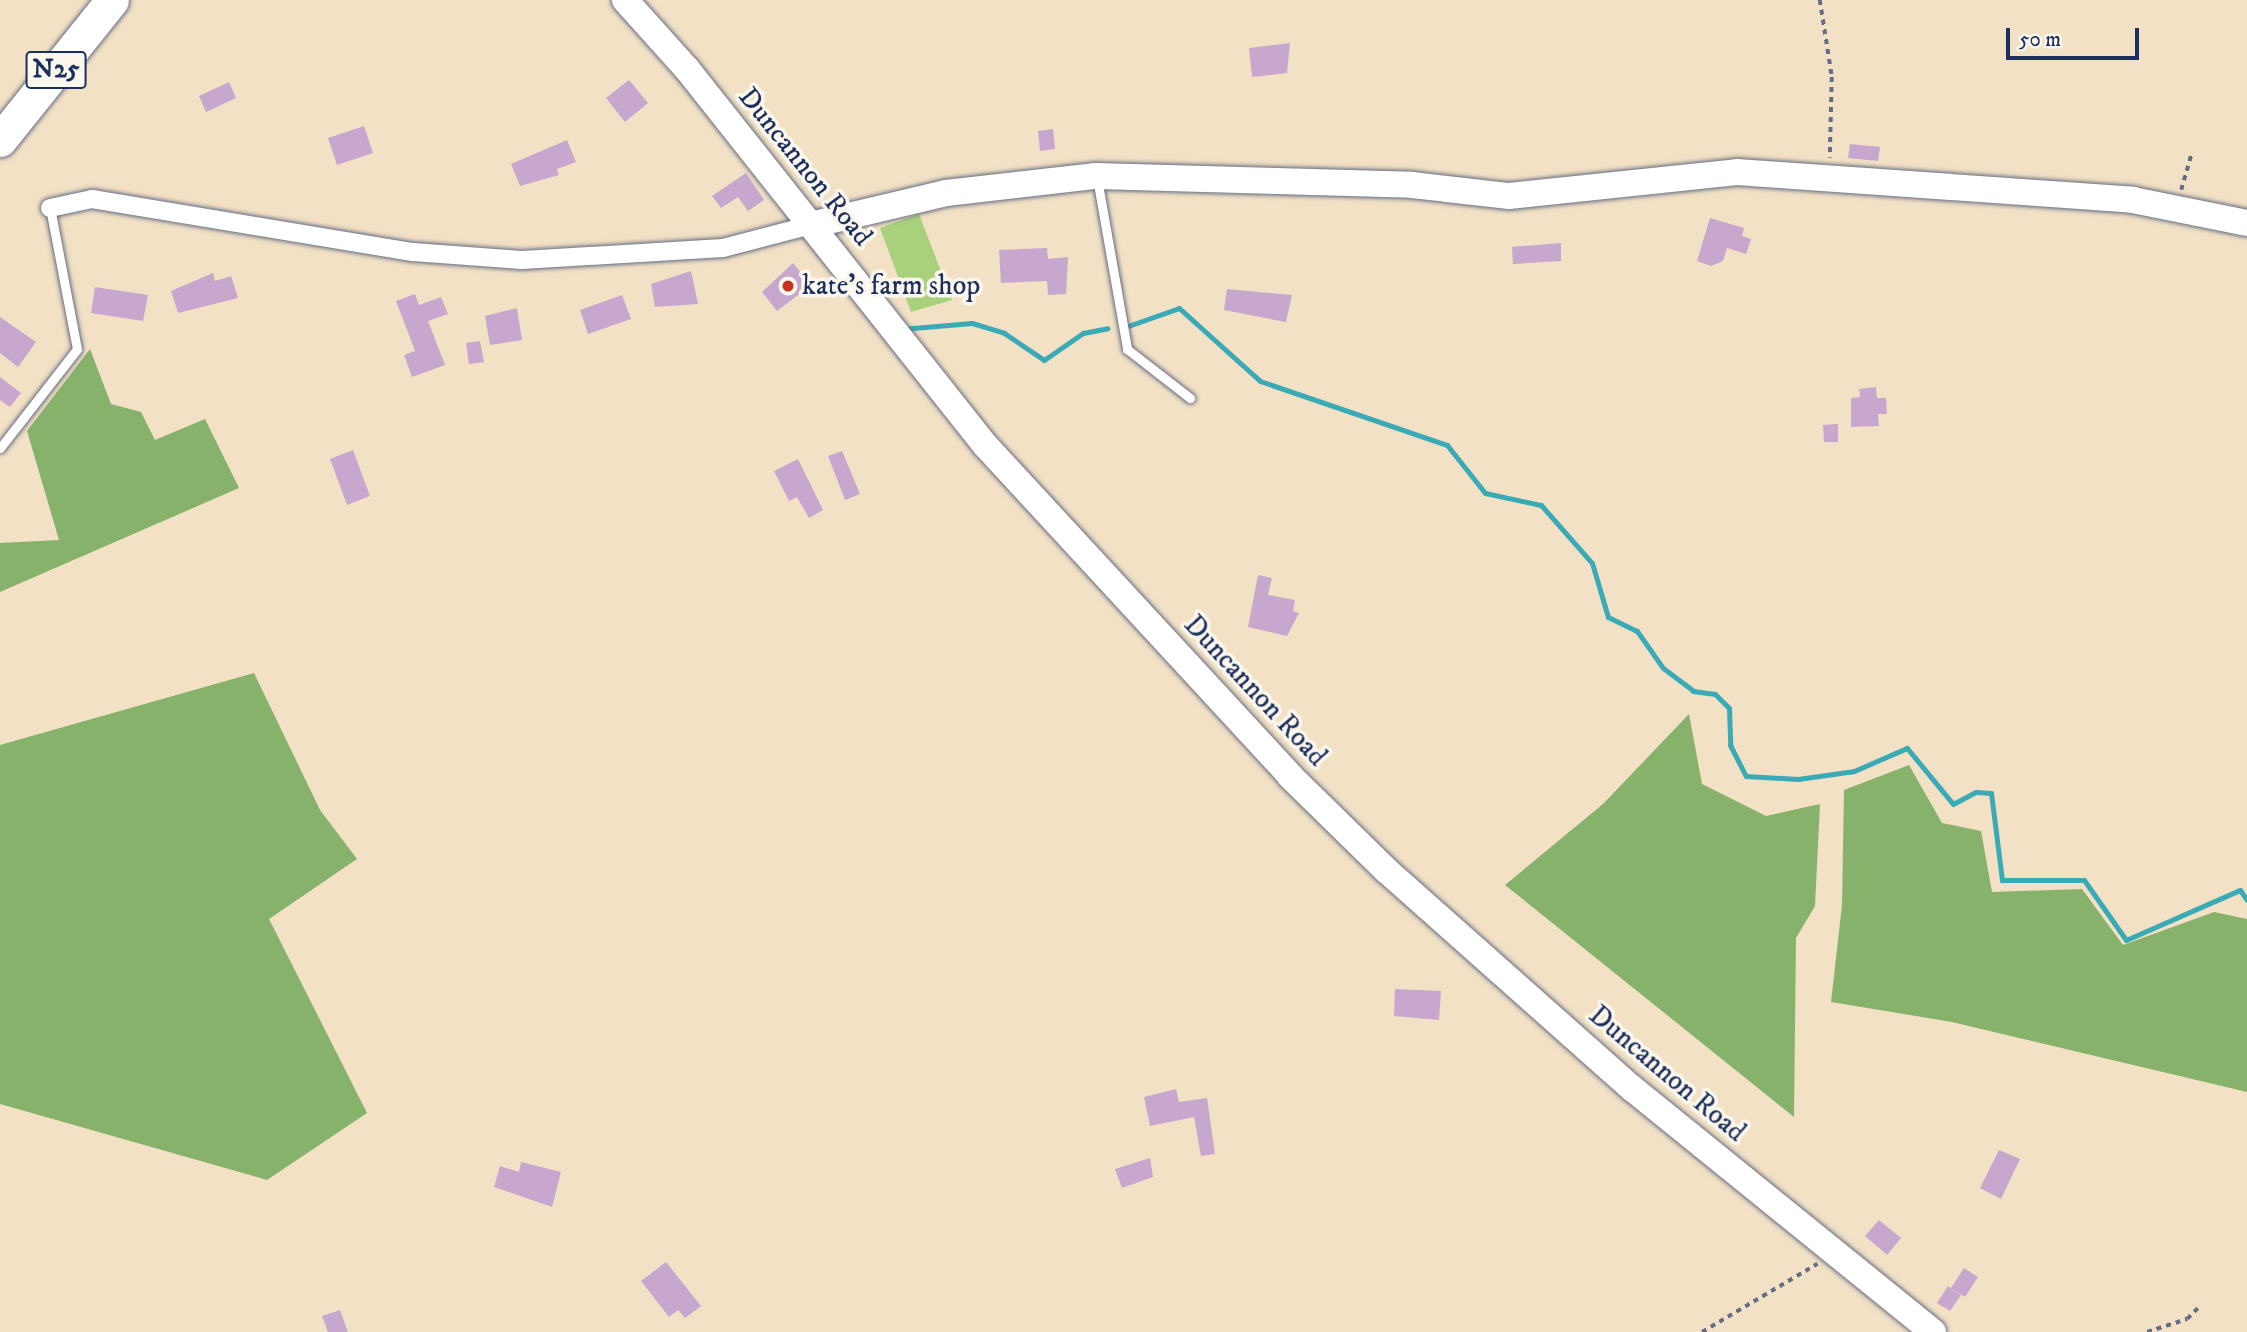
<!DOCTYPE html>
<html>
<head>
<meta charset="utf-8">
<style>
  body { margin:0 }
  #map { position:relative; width:2247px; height:1332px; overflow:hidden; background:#f2e1c5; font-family:"IM FELL DW Pica",serif }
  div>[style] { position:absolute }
  .green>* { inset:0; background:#a9d07b }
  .forest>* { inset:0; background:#86b26b }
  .stream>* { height:5px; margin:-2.5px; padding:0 2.5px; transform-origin:2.5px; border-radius:2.5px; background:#3aabb6 }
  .building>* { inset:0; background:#c7a7ce }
  .path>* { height:3.5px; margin-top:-1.75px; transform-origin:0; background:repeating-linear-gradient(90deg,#666d82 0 5px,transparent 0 10px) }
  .roads { filter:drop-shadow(0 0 2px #666d82) drop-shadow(0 0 2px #666d82) }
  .lane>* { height:9px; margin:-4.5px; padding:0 4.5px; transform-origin:4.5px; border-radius:4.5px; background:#fff }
  .street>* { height:18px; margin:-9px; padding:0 9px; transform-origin:9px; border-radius:9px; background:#fff }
  .secondary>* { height:26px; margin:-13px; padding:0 13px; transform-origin:13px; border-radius:13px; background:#fff }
  .highway>* { height:33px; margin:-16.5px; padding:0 16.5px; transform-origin:16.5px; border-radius:16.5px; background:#fff }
  .dots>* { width:19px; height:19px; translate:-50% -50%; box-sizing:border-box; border:4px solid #fbf7ec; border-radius:50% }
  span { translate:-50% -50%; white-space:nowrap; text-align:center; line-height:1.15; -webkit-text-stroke:7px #fbf7ec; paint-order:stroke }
  .shield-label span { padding:2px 5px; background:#fbf7ec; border:2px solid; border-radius:5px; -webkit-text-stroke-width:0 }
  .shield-label { font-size:26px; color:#1b2f5e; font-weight:700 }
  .street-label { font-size:28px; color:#1b2f5e }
  .poi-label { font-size:28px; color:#1b2f5e }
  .left { translate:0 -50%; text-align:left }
  .scale { position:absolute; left:2006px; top:28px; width:133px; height:32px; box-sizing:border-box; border:4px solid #1b2f5e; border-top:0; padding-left:9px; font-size:21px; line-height:24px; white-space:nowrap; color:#1b2f5e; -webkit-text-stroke:5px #fbf7ec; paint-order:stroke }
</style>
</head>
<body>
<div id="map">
  <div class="green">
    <div style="clip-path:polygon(919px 214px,952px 300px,911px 312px,880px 228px)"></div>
  </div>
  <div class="forest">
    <div style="clip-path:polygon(90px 349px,111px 404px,141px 412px,155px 440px,205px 419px,239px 488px,0 592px,0 543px,59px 540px,27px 431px)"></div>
    <div style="clip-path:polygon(254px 673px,320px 810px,357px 859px,269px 919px,367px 1113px,267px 1180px,0 1104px,0 745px)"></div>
    <div style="clip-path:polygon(1689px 714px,1702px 784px,1766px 816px,1820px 804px,1815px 906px,1796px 938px,1794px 1117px,1505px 885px,1603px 804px)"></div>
    <div style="clip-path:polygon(1909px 765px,1942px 823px,1981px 831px,1992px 892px,2082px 889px,2123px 945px,2214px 912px,2247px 919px,2247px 1092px,1952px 1022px,1831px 1002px,1842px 905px,1844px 790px)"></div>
  </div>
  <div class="stream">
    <div style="left:1128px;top:326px;width:54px;rotate:-19.4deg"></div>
    <div style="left:1179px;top:308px;width:109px;rotate:42deg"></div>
    <div style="left:1260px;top:381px;width:198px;rotate:18.9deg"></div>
    <div style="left:1447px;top:445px;width:61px;rotate:51.6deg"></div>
    <div style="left:1485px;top:493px;width:57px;rotate:12.1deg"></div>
    <div style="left:1541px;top:505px;width:77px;rotate:48.7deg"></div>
    <div style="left:1592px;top:563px;width:56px;rotate:73.5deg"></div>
    <div style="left:1608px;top:617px;width:32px;rotate:26deg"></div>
    <div style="left:1637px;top:631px;width:45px;rotate:54.9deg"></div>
    <div style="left:1663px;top:668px;width:38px;rotate:37deg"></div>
    <div style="left:1693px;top:691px;width:22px;rotate:8deg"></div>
    <div style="left:1715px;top:694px;width:20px;rotate:45deg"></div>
    <div style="left:1729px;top:708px;width:37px;rotate:88deg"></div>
    <div style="left:1730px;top:745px;width:35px;rotate:63deg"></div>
    <div style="left:1746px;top:776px;width:52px;rotate:3.3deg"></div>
    <div style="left:1798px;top:779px;width:57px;rotate:-8.1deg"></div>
    <div style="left:1854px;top:771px;width:58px;rotate:-23.5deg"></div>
    <div style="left:1907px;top:748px;width:72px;rotate:50.6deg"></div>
    <div style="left:1953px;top:804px;width:26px;rotate:-28deg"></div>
    <div style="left:1976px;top:792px;width:15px;rotate:4deg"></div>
    <div style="left:1991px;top:793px;width:88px;rotate:82.8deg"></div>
    <div style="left:2002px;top:880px;width:82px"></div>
    <div style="left:2084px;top:880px;width:73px;rotate:55deg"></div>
    <div style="left:2126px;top:940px;width:124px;rotate:-23.7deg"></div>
    <div style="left:2240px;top:890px;width:12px;rotate:55deg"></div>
    <div style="left:901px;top:329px;width:71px;rotate:-4.8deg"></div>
    <div style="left:972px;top:323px;width:34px;rotate:17deg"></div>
    <div style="left:1004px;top:333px;width:48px;rotate:34deg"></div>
    <div style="left:1044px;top:360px;width:47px;rotate:-34.7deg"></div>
    <div style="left:1083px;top:333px;width:25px;rotate:-11deg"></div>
  </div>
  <div class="building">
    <div style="clip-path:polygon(1290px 43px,1287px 73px,1252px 77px,1249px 48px)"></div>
    <div style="clip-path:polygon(629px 80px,648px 103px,625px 122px,606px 98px)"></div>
    <div style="clip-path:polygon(229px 82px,236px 98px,206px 112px,199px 96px)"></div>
    <div style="clip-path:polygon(364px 126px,373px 153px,337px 165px,328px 138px)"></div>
    <div style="clip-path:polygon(1053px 129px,1055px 149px,1040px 151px,1038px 131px)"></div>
    <div style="clip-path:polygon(567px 140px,576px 162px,557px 169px,559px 175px,520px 186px,511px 164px)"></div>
    <div style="clip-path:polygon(1850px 144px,1880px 147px,1878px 161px,1848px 158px)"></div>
    <div style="clip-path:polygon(746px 173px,764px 200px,748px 211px,738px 197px,721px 208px,712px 196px)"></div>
    <div style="clip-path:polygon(1710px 218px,1744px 228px,1742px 236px,1751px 239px,1746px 254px,1727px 248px,1723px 261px,1711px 266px,1697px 261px)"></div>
    <div style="clip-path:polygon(1561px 243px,1561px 261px,1513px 264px,1512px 247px)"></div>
    <div style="clip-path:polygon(1047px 248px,1048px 259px,1068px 257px,1066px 294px,1048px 295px,1047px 281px,1001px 283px,999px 250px)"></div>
    <div style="clip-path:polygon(793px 263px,811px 285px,777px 311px,762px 292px)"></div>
    <div style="clip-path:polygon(691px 271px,698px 304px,655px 307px,651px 284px)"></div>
    <div style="clip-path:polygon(213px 273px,215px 281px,231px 276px,238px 298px,178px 313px,171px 291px)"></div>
    <div style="clip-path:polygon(95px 287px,148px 295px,143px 321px,91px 313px)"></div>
    <div style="clip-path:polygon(1227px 289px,1292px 295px,1286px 322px,1224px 310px)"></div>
    <div style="clip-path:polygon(415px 294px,419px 305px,441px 297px,448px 314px,428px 321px,445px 365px,412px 377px,404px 355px,415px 351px,396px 301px)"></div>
    <div style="clip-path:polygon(622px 295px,631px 319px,588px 334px,580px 310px)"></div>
    <div style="clip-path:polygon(517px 308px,522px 340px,490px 345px,485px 316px)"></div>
    <div style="clip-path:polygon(0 317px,36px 342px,18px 367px,0 353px)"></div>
    <div style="clip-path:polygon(480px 341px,484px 362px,469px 364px,466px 343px)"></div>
    <div style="clip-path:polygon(0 377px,21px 393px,10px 407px,0 400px)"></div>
    <div style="clip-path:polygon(1876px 387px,1877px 398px,1886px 398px,1887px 414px,1878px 414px,1879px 426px,1851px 427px,1851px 398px,1860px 397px,1859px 389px)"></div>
    <div style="clip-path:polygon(1838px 424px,1838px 442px,1824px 442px,1823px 425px)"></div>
    <div style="clip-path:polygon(353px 450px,370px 496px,347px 505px,330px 459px)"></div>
    <div style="clip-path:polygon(842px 451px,860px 494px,845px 500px,828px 456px)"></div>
    <div style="clip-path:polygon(798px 459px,823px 510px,809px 518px,797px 497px,789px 501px,774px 471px)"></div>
    <div style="clip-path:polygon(1258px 575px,1272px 578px,1268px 595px,1295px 600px,1293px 611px,1299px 613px,1287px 636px,1248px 627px)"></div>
    <div style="clip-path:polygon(1395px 989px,1441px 991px,1439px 1020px,1394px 1016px)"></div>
    <div style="clip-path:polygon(1176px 1089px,1179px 1102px,1207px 1098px,1215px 1154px,1201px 1156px,1194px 1117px,1150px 1126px,1144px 1097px)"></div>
    <div style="clip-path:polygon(1999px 1150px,2020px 1159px,2001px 1199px,1980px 1188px)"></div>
    <div style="clip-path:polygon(1150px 1158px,1153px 1177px,1122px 1188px,1115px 1169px)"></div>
    <div style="clip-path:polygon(521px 1162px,561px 1172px,552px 1207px,494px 1187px,500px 1166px,519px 1172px)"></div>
    <div style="clip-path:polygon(1879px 1220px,1901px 1238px,1887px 1255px,1865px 1236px)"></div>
    <div style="clip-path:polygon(666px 1262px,701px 1306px,685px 1318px,678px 1310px,669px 1317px,641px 1281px)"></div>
    <div style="clip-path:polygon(1964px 1268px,1978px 1277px,1965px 1297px,1951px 1288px)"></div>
    <div style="clip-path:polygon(1948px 1286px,1961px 1295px,1950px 1311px,1937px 1303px)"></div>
    <div style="clip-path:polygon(340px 1310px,348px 1332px,328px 1332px,322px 1316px)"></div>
  </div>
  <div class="path">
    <div style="left:1820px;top:0;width:78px;rotate:81.1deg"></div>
    <div style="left:1832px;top:77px;width:81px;rotate:91.4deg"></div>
    <div style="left:2181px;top:190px;width:40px;rotate:-74deg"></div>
    <div style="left:1702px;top:1332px;width:134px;rotate:-30.6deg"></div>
    <div style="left:2147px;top:1332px;width:42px;rotate:-18deg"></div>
    <div style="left:2187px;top:1319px;width:17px;rotate:-45deg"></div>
  </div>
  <div class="roads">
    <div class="lane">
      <div style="left:1097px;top:178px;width:174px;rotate:80deg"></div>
      <div style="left:1127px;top:349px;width:80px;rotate:37.9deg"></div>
      <div style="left:0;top:448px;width:125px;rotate:-52.1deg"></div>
      <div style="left:77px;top:349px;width:144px;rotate:-100.8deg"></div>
    </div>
    <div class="street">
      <div style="left:50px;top:208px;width:43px;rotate:-12.1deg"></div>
      <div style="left:92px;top:199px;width:325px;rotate:9.4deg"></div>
      <div style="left:413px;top:252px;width:109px;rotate:4.2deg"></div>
      <div style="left:522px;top:260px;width:201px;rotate:-3.4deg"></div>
      <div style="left:723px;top:248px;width:91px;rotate:-14.6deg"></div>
    </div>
    <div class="secondary">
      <div style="left:625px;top:0;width:93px;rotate:48.1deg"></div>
      <div style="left:687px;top:69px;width:481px;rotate:51.6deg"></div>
      <div style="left:986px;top:446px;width:449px;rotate:47.3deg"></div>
      <div style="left:1290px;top:776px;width:134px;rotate:44.4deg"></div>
      <div style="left:1386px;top:870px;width:330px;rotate:41.6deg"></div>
      <div style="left:1633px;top:1089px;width:386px;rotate:39deg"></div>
      <div style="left:811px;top:225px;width:139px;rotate:-13.3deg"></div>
      <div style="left:946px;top:193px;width:151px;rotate:-6.5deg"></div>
      <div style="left:1096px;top:176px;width:316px;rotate:1.6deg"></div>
      <div style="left:1412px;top:185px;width:98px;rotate:6.5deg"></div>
      <div style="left:1509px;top:196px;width:229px;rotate:-6deg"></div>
      <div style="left:1737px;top:172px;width:397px;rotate:4deg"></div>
      <div style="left:2133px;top:200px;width:116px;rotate:11.4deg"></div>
    </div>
    <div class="highway">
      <div style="left:0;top:140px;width:179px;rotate:-51.3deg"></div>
    </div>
  </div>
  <div class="dots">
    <div style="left:788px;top:286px;background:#c8321e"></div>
  </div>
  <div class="shield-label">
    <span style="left:56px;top:70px">N25</span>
  </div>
  <div class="street-label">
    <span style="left:805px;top:167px;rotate:51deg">Duncannon Road</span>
    <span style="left:1255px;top:691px;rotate:47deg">Duncannon Road</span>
    <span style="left:1667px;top:1074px;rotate:40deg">Duncannon Road</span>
  </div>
  <div class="poi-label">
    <span class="left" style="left:802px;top:286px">kate's farm shop</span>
  </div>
  <div class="scale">50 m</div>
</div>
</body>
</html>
